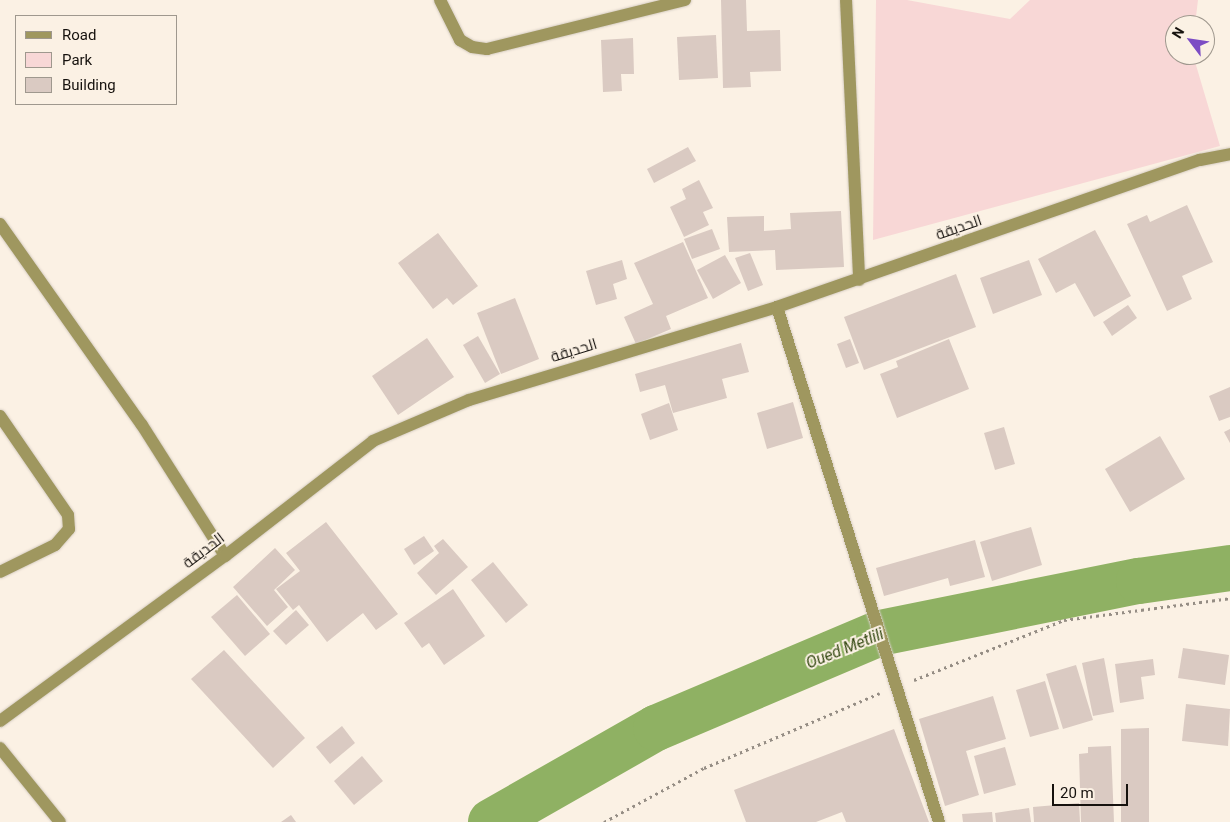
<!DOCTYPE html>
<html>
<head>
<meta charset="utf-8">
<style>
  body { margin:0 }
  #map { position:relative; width:1230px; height:822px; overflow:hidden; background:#fbf1e4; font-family:Roboto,Cairo,sans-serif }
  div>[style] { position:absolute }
  .green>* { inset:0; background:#f8d7d6 }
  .river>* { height:46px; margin:-23px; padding:0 23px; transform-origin:23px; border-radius:23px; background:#8fb163 }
  .building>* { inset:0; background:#dacac2 }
  .path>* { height:3px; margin-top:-1.5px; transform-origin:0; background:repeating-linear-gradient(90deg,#958d84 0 2.5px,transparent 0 6.5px) }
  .roads { filter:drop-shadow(0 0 1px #d6cdc2) drop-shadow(0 0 1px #d6cdc2) }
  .minor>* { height:12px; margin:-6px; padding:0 6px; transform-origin:6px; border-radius:6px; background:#9f975f }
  span { translate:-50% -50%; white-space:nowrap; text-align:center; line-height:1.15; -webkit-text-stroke:4px #fbf1e4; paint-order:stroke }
  .street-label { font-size:15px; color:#16120e }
  .water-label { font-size:16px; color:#344912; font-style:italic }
  .legend { position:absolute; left:15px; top:15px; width:162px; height:90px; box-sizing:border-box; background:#fbf1e4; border:1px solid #9f988e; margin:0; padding:6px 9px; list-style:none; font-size:15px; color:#16120e }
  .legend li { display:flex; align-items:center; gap:10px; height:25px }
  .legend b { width:25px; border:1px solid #9f988e }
  .north { position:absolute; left:1165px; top:15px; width:50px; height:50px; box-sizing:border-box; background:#fbf1e4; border:1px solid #9f988e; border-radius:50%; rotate:301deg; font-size:14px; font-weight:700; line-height:20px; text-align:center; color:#16120e }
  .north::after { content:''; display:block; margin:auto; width:18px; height:22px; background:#7c4cc4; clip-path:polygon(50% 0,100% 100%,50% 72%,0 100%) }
  .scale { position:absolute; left:1052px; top:784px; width:76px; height:22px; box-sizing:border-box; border:2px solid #16120e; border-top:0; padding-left:6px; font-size:15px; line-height:18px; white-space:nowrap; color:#16120e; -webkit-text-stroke:4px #fbf1e4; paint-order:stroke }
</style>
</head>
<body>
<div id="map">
  <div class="green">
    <div style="clip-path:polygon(876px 0,907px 0,1010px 19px,1030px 0,1198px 0,1195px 25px,1175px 25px,1175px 55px,1193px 55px,1220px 146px,873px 240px)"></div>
  </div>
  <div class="river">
    <div style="left:491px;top:822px;width:190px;rotate:-29.7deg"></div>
    <div style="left:656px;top:728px;width:243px;rotate:-23deg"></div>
    <div style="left:880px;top:633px;width:264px;rotate:-11.4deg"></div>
    <div style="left:1139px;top:581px;width:92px;rotate:-8.1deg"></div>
  </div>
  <div class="building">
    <div style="clip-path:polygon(721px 0,746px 0,747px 31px,780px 30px,781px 71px,750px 72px,751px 87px,723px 88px)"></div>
    <div style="clip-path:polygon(716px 35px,718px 78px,679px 80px,677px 37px)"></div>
    <div style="clip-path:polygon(633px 38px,634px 74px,621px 74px,622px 91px,603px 92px,601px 40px)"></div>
    <div style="clip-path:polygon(688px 147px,696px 161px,654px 183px,647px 169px)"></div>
    <div style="clip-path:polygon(699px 180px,713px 208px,703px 212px,709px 225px,684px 237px,670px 207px,686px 199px,682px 189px)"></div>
    <div style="clip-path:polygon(1187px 205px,1213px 262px,1182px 276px,1192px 299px,1167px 311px,1127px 224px,1147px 215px,1150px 222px)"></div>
    <div style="clip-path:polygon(841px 211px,844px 267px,776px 270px,775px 250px,729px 252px,727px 217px,764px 216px,764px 231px,791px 229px,790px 213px)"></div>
    <div style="clip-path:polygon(712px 229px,720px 249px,692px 259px,684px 239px)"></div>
    <div style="clip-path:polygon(1095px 230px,1131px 296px,1094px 317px,1075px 283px,1056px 293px,1038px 259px)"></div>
    <div style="clip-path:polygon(438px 233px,478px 286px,453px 305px,447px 298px,433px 309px,398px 263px)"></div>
    <div style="clip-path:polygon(683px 242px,708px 298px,666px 316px,671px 329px,636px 344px,624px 317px,653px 304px,634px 263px)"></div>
    <div style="clip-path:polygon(750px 253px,763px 285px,748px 291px,735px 258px)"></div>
    <div style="clip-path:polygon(725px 255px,741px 283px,713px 299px,697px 270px)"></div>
    <div style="clip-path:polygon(622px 260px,627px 279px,613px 284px,617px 299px,596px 305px,586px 271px)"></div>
    <div style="clip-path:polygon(1029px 260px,1042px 295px,993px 314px,980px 278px)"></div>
    <div style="clip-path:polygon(956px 274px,976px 327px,864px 370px,844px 317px)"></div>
    <div style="clip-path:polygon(515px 298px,539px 359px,501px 374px,477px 313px)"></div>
    <div style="clip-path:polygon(1128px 305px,1137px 318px,1112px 336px,1103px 322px)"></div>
    <div style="clip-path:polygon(478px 336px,500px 374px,485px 383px,463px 345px)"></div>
    <div style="clip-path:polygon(427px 338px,454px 377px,398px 415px,372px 376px)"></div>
    <div style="clip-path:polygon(850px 339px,859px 363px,846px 368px,837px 344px)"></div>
    <div style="clip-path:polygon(949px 339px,969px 389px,897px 418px,880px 374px,898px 367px,896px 361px)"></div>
    <div style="clip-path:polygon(741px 343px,749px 372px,722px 379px,727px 398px,673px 413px,665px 385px,640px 392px,635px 374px)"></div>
    <div style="clip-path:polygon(1230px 387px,1230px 417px,1219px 421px,1209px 396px)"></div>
    <div style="clip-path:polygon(793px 402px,803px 438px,767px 449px,757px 413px)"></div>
    <div style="clip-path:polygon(669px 403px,678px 430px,650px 440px,641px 414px)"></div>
    <div style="clip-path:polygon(1004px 427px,1015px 464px,995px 470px,984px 433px)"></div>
    <div style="clip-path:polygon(1230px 429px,1230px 443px,1224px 432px)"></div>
    <div style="clip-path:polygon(1160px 436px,1185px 479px,1130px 512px,1105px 469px)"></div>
    <div style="clip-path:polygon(326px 522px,398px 614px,376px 630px,363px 613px,327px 642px,299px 605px,293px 610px,276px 589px,300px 571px,286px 553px)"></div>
    <div style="clip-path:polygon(1031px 527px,1042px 565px,992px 581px,980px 542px)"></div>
    <div style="clip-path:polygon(424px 536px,434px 551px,414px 565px,404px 549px)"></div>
    <div style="clip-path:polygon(443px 539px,468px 567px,436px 595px,417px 573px,439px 553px,434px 546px)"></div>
    <div style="clip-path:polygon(975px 540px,985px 577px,950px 586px,948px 578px,884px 596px,876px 568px)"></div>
    <div style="clip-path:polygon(275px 548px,295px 570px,274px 590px,288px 607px,267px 626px,233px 587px)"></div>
    <div style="clip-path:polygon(493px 562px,528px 605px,506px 623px,471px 580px)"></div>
    <div style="clip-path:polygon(453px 589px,485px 636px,444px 665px,429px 643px,422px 648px,404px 623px)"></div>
    <div style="clip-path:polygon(237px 595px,270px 634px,245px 656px,211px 617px)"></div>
    <div style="clip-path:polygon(296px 610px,309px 625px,286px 645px,273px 631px)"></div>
    <div style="clip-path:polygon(1183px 648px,1229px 655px,1225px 685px,1178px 678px)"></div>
    <div style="clip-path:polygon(224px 650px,305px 738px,273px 768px,191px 679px)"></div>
    <div style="clip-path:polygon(1104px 658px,1114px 712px,1093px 716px,1082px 663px)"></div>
    <div style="clip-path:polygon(1153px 659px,1155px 675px,1141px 677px,1144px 699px,1120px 703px,1115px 664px)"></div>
    <div style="clip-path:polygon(1076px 665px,1093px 720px,1063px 729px,1046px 674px)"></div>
    <div style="clip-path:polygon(1045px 681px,1059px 729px,1030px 737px,1016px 690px)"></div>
    <div style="clip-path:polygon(993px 696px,1006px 739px,966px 751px,979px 795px,945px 806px,919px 719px)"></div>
    <div style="clip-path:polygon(1186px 704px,1230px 709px,1228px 746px,1182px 741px)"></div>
    <div style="clip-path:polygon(342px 726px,355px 743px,330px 764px,316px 747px)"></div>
    <div style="clip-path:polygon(1149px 728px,1149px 822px,1121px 822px,1121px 729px)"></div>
    <div style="clip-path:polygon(894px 729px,929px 822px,846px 822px,842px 812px,816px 822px,746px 822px,734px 790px)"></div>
    <div style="clip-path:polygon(1111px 746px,1114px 822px,1081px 822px,1079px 754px,1088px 753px,1088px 747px)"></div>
    <div style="clip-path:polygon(1005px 747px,1016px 785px,984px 794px,974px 756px)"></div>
    <div style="clip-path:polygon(362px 756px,383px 781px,354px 805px,334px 781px)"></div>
    <div style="clip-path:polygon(1079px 803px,1080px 822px,1034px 822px,1033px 807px)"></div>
    <div style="clip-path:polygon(1029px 808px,1031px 822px,996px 822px,995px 813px)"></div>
    <div style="clip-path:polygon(992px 812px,993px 822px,963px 822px,962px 814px)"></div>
    <div style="clip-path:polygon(291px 815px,296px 822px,281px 822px)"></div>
  </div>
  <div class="path">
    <div style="left:914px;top:680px;width:162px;rotate:-21.8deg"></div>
    <div style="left:1064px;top:620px;width:167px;rotate:-7.5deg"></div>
    <div style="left:604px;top:822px;width:114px;rotate:-28.4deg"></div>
    <div style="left:704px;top:768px;width:191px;rotate:-23.1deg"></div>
  </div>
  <div class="roads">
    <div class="minor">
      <div style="left:440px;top:0;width:45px;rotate:63.4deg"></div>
      <div style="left:460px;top:40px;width:14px;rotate:30deg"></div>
      <div style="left:472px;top:47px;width:15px;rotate:8deg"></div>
      <div style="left:487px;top:49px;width:204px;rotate:-13.9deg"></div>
      <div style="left:846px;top:0;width:280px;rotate:87.3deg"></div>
      <div style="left:0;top:224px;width:246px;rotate:54.8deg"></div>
      <div style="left:142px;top:425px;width:155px;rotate:57.6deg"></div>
      <div style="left:777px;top:307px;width:540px;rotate:72.54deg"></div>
      <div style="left:0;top:416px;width:120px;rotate:55.5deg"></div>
      <div style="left:68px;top:515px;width:14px;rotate:86deg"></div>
      <div style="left:69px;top:529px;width:21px;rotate:131deg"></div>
      <div style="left:55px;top:545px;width:61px;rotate:153.9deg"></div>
      <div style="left:0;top:721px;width:279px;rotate:-36.3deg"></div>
      <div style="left:225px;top:556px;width:187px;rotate:-37.8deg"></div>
      <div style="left:373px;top:441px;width:104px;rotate:-23.1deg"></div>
      <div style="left:469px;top:400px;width:322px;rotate:-16.8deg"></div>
      <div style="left:777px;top:307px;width:448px;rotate:-19.2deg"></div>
      <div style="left:1200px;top:160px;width:31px;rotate:-11deg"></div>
      <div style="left:0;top:748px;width:95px;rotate:51deg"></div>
    </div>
  </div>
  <div class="street-label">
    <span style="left:959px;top:228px;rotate:-19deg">الحديقة</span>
    <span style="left:574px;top:351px;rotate:-17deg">الحديقة</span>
    <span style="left:204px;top:551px;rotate:-37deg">الحديقة</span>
  </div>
  <div class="water-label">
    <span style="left:845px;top:649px;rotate:-22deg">Oued Metlili</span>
  </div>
  <ul class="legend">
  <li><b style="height:6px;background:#9f975f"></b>Road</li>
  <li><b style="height:14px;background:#f8d7d6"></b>Park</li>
  <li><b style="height:14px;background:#dacac2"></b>Building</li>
  </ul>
  <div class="north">N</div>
  <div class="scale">20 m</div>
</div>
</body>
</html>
